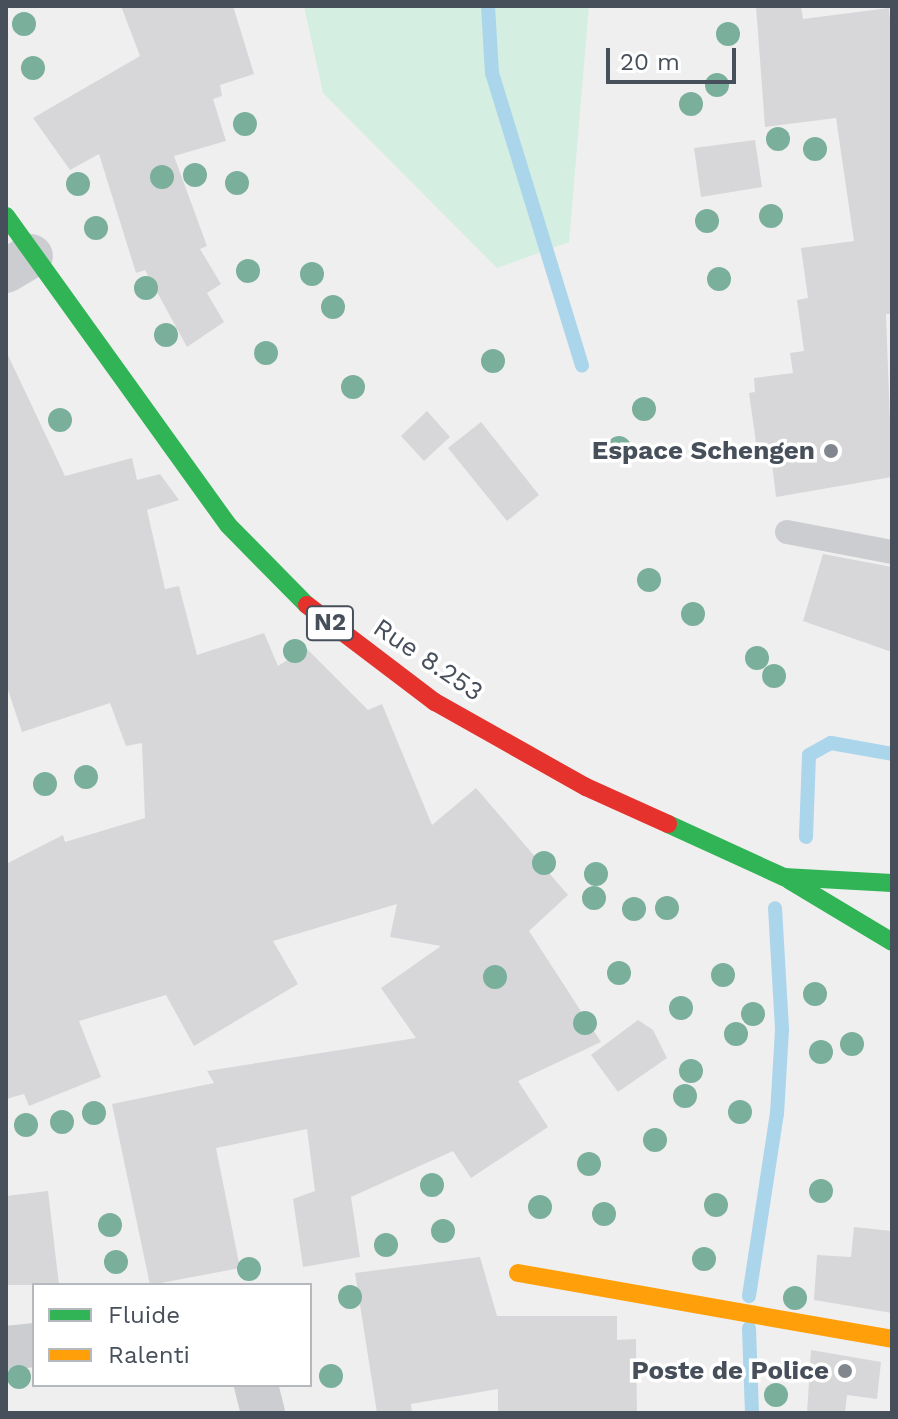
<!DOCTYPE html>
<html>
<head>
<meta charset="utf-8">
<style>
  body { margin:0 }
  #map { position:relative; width:898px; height:1419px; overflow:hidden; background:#f0efef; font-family:"Work Sans",sans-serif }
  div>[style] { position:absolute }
  .green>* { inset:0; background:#d4eee1 }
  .stream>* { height:14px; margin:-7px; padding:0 7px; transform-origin:7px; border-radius:7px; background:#aad5eb }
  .building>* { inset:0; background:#d7d7d9 }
  .lane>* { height:24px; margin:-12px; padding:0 12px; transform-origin:12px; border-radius:12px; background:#cbcdd0 }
  .street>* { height:44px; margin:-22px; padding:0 22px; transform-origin:22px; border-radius:22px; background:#cbcdd0 }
  .fast>* { height:18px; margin:-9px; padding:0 9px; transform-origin:9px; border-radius:9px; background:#30b455 }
  .slow>* { height:18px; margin:-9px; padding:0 9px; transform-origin:9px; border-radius:9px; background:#ff9f0a }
  .jam>* { height:18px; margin:-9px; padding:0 9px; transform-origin:9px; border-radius:9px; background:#e5322d }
  .trees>* { width:24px; height:24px; margin:-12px; border-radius:50%; background:#7aaf9b }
  .dots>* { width:22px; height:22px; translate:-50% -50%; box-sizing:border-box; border:4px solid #fff; border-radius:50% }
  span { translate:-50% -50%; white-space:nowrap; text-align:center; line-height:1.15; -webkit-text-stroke:7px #fff; paint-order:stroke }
  .shield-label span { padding:2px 6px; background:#fff; border:2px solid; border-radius:6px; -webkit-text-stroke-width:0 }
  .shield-label { font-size:24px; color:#474f5b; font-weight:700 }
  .poi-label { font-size:26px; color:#474f5b; font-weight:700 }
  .right { translate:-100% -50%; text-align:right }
  .street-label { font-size:26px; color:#474f5b }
  .frame { position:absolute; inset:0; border:8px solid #474f5b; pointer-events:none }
  .legend { position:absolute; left:32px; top:1283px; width:280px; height:104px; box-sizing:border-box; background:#fff; border:2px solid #b5b9bd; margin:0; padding:10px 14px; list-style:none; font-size:24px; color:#474f5b }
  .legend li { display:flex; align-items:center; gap:16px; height:40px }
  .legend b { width:40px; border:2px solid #b5b9bd }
  .scale { position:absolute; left:606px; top:48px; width:130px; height:36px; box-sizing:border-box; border:4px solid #474f5b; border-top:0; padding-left:10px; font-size:24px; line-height:28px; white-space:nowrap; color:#474f5b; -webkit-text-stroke:6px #fff; paint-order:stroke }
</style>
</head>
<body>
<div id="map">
  <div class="green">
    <div style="clip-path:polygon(304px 6px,589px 6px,569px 242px,497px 268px,323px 93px)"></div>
  </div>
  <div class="stream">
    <div style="left:488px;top:6px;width:67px;rotate:86.6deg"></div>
    <div style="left:492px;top:73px;width:306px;rotate:72.9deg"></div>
    <div style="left:806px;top:837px;width:82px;rotate:-87.9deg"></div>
    <div style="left:809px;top:755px;width:25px;rotate:-29deg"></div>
    <div style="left:831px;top:743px;width:62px;rotate:10.2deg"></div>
    <div style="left:749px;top:1296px;width:184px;rotate:-81.3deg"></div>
    <div style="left:777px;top:1114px;width:85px;rotate:-86.6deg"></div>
    <div style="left:782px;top:1029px;width:121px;rotate:-93.3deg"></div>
    <div style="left:749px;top:1328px;width:85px;rotate:88deg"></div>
  </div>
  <div class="building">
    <div style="clip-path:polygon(121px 6px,233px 6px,254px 74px,220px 85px,222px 96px,213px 99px,226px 141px,174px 156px,207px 246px,200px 249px,221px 284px,207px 293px,224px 322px,187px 347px,145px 270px,136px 273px,99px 154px,70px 170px,33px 118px,140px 56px)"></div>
    <div style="clip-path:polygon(756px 6px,801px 6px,803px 19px,889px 8px,892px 44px,892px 314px,886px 314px,892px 477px,776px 497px,771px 455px,758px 457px,749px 393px,755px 392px,754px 378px,793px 373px,790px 353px,804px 351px,797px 300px,808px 298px,801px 248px,854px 241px,836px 118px,765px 127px)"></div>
    <div style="clip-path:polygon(755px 140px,762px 187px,701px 197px,694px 148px)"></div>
    <div style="clip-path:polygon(6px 351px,65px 476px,132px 458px,137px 480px,160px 474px,179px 500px,147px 510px,165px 589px,179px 586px,197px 655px,264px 633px,278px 666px,306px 648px,368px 710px,382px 704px,432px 825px,476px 788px,568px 895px,529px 931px,601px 1042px,518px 1081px,548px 1127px,471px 1178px,453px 1151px,351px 1197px,360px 1257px,303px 1267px,293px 1199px,315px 1191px,307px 1129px,216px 1148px,240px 1268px,150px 1285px,112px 1104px,214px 1083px,207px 1071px,416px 1038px,381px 988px,441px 946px,390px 937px,397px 904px,273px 941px,298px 984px,194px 1046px,166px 995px,79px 1021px,101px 1077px,29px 1106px,24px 1094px,6px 1099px,6px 864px,63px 835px,65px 842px,145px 818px,142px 743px,126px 746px,110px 703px,22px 732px,6px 684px)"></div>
    <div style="clip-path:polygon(427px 411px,450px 437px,424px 461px,401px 436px)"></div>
    <div style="clip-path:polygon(481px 422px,539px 495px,507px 521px,448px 448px)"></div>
    <div style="clip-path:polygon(823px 554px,892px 567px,892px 652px,803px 621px)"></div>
    <div style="clip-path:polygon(638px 1020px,653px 1030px,667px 1058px,618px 1092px,591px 1055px)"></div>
    <div style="clip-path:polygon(48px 1191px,59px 1285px,6px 1285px,6px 1196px)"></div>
    <div style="clip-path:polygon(854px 1227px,892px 1231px,892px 1313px,814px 1300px,817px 1255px,851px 1257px)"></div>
    <div style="clip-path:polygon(480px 1257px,497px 1316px,617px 1316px,617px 1340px,636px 1339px,637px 1413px,498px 1413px,498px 1389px,411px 1404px,412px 1413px,377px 1413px,355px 1273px)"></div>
    <div style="clip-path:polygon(811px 1350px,881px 1362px,877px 1399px,847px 1395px,845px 1413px,807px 1413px)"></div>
  </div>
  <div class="lane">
    <div style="left:787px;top:532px;width:107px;rotate:10.8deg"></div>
  </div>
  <div class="street">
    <div style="left:6px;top:271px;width:29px;rotate:-31deg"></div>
    <div style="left:6px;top:1348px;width:28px;rotate:-6deg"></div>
    <div style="left:256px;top:1385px;width:29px;rotate:76deg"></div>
  </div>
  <div class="fast">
    <div style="left:6px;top:216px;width:380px;rotate:54.3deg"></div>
    <div style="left:228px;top:525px;width:112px;rotate:45.4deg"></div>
    <div style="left:668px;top:824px;width:128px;rotate:24.6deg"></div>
    <div style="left:784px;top:877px;width:108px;rotate:3.2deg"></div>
    <div style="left:789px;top:880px;width:120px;rotate:31deg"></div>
  </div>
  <div class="slow">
    <div style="left:518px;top:1273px;width:380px;rotate:10deg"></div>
  </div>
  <div class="jam">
    <div style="left:307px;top:605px;width:161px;rotate:37.2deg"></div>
    <div style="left:435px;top:702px;width:173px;rotate:29.4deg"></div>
    <div style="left:586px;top:787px;width:90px;rotate:24.3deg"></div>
  </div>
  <div class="trees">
    <div style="left:24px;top:24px"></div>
    <div style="left:728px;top:34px"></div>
    <div style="left:33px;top:68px"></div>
    <div style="left:717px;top:85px"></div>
    <div style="left:691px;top:104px"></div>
    <div style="left:245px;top:124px"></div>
    <div style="left:778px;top:139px"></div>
    <div style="left:815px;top:149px"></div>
    <div style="left:195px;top:175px"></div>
    <div style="left:162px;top:177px"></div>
    <div style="left:237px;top:183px"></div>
    <div style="left:78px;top:184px"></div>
    <div style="left:771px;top:216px"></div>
    <div style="left:707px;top:221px"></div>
    <div style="left:96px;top:228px"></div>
    <div style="left:248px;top:271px"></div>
    <div style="left:312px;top:274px"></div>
    <div style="left:719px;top:279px"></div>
    <div style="left:146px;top:288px"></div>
    <div style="left:333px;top:307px"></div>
    <div style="left:166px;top:335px"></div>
    <div style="left:266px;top:353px"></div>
    <div style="left:493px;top:361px"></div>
    <div style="left:353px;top:387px"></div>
    <div style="left:644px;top:409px"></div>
    <div style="left:60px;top:420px"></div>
    <div style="left:619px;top:448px"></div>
    <div style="left:649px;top:580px"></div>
    <div style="left:693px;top:614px"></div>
    <div style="left:295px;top:651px"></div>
    <div style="left:757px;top:658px"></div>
    <div style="left:774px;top:676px"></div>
    <div style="left:86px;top:777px"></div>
    <div style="left:45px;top:784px"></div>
    <div style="left:544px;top:863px"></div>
    <div style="left:596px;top:874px"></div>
    <div style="left:594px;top:898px"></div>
    <div style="left:667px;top:908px"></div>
    <div style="left:634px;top:909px"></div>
    <div style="left:619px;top:973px"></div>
    <div style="left:723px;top:975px"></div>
    <div style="left:495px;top:977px"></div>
    <div style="left:815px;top:994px"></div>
    <div style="left:681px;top:1008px"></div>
    <div style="left:753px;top:1014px"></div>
    <div style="left:585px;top:1023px"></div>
    <div style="left:736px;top:1034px"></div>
    <div style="left:852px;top:1044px"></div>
    <div style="left:821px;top:1052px"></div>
    <div style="left:691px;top:1071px"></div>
    <div style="left:685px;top:1096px"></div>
    <div style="left:740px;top:1112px"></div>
    <div style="left:94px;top:1113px"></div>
    <div style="left:62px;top:1122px"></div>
    <div style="left:26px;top:1125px"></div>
    <div style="left:655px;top:1140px"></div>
    <div style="left:589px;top:1164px"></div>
    <div style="left:432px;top:1185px"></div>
    <div style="left:821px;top:1191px"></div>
    <div style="left:716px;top:1205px"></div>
    <div style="left:540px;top:1207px"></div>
    <div style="left:604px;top:1214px"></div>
    <div style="left:110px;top:1225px"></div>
    <div style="left:443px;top:1231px"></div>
    <div style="left:386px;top:1245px"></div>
    <div style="left:704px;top:1259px"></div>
    <div style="left:116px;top:1262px"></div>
    <div style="left:249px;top:1269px"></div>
    <div style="left:350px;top:1297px"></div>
    <div style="left:795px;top:1298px"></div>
    <div style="left:331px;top:1376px"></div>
    <div style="left:19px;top:1377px"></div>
    <div style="left:776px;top:1395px"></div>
  </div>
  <div class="dots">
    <div style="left:831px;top:451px;background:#82878f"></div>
    <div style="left:845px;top:1371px;background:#82878f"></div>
  </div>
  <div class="shield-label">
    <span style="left:330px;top:623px">N2</span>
  </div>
  <div class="poi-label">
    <span class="right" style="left:815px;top:451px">Espace Schengen</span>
    <span class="right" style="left:829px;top:1371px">Poste de Police</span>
  </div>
  <div class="street-label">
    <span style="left:428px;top:660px;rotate:34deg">Rue 8.253</span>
  </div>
  <div class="frame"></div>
  <ul class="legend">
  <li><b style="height:10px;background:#30b455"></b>Fluide</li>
  <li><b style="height:10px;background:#ff9f0a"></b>Ralenti</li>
  </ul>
  <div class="scale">20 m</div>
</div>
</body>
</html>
